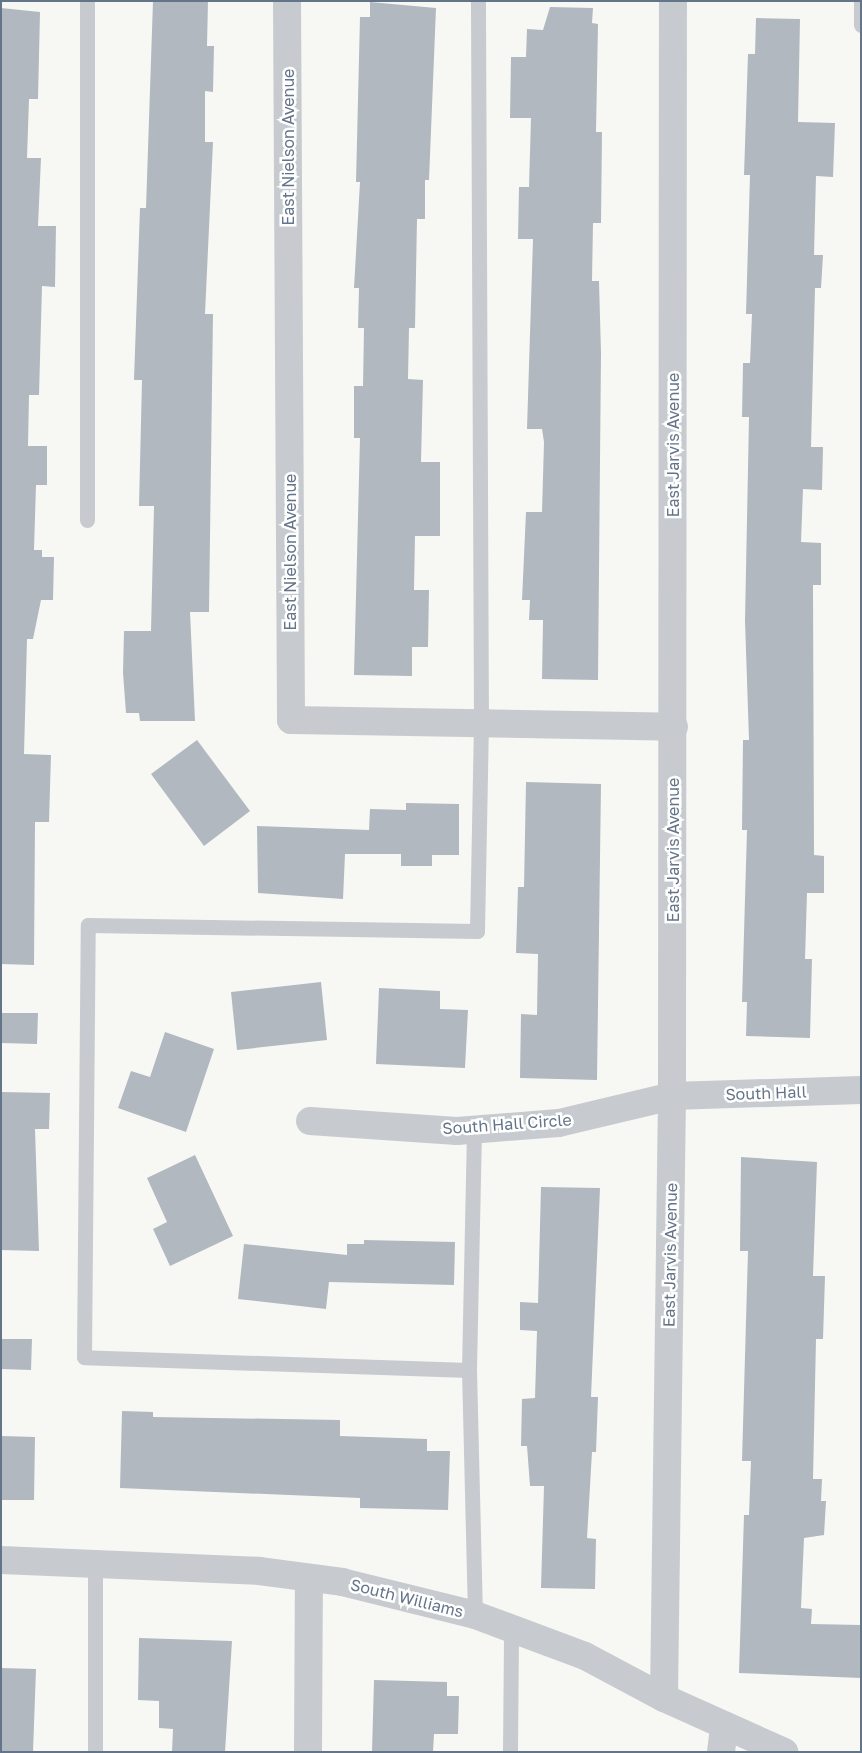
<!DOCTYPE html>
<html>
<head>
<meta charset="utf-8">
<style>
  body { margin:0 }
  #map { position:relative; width:862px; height:1753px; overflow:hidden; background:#f7f8f4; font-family:"Golos Text",sans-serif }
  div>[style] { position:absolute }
  .building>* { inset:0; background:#b1b8bf }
  .lane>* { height:15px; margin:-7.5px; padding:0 7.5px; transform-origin:7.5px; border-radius:7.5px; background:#c7cbcf }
  .street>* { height:28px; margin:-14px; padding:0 14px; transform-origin:14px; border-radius:14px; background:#c7cbcf }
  span { translate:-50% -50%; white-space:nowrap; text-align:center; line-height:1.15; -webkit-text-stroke:5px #fff; paint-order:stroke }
  .street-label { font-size:16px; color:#647589 }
  .frame { position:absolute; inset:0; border:2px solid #647589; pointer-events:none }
</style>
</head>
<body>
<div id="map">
  <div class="building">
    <div style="clip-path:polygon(153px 1px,208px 1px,207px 46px,214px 46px,213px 92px,205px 91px,205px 142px,213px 142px,205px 314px,213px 314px,209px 612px,190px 612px,195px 721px,140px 721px,139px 713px,126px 713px,123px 673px,124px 631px,151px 631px,154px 506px,139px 506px,142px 380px,134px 380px,140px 208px,146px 208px)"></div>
    <div style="clip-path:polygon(370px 2px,436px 8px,429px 180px,425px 180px,425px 219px,417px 219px,415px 328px,409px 328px,408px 379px,423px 380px,421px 462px,440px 462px,440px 536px,415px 536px,414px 590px,429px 590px,428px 647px,412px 647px,412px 676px,354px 675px,360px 438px,354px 438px,354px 386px,363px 386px,364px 328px,358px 328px,359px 288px,354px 288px,360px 182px,356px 182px,360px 17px,370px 17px)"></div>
    <div style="clip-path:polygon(550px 7px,593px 8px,592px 23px,598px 24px,596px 132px,602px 132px,601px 223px,593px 223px,592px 281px,599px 281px,601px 353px,598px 680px,542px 679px,543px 620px,529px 620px,530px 600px,522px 600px,526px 512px,542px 512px,544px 442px,542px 429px,527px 429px,533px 239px,518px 239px,519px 187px,529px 187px,531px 118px,510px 118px,511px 57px,526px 57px,527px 29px,543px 30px)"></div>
    <div style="clip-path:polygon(1px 8px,40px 12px,38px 99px,29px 99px,27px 158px,41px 158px,38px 226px,56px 226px,55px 287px,42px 286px,39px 395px,29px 395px,28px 446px,47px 446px,47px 485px,36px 485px,34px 550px,42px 550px,42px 557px,54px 557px,53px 600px,41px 600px,33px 639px,27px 639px,24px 754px,51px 755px,49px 822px,35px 822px,34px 965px,1px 964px)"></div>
    <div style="clip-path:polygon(756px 18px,800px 19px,798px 122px,835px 123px,833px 177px,816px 176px,814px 255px,823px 255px,821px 288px,815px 288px,811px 447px,823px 447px,822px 490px,803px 489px,801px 542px,821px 543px,821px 585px,813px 585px,814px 855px,824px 856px,824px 893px,807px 893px,805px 959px,812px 959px,810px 1038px,746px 1036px,747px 1002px,742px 1002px,747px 830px,742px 830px,743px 740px,749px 740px,745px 621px,749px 417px,742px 417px,743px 363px,750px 363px,752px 314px,746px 314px,750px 175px,744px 175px,748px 54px,755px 54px)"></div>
    <div style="clip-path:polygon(197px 740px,250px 811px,204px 846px,151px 774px)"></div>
    <div style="clip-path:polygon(526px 782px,601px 784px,597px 1080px,520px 1078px,521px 1014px,537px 1015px,538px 954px,516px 953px,518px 887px,524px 887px)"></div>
    <div style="clip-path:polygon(406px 803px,459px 804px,459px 855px,432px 855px,432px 866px,401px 866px,401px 854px,345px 854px,343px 899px,258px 893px,257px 826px,369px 830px,370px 809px,406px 810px)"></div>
    <div style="clip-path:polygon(321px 982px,327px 1040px,237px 1050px,231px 992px)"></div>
    <div style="clip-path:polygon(379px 988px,440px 991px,440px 1009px,468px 1010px,465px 1068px,376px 1064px)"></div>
    <div style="clip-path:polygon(1px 1013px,38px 1013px,37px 1044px,1px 1043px)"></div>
    <div style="clip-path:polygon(165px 1032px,214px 1049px,186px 1132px,118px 1108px,131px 1071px,150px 1077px)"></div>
    <div style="clip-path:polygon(1px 1092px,50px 1093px,49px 1129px,35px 1129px,39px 1251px,1px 1250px)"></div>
    <div style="clip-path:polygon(195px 1155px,233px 1236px,170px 1266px,153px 1229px,167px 1222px,147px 1178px)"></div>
    <div style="clip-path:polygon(741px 1157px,817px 1162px,813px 1276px,825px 1276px,823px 1339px,816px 1339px,813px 1479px,822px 1479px,821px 1501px,826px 1501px,824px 1535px,804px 1538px,801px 1608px,812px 1609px,811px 1624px,861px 1625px,861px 1678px,739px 1673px,744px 1515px,749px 1515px,751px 1461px,742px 1461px,748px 1251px,740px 1251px)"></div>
    <div style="clip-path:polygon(541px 1187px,600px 1188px,591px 1397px,598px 1397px,596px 1452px,592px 1452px,587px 1538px,596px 1539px,595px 1589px,541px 1588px,544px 1486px,530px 1486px,527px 1446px,521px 1446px,522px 1399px,535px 1398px,537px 1331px,520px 1330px,520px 1302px,538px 1303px)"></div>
    <div style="clip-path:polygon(364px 1240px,455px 1242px,454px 1285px,329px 1282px,326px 1309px,238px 1299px,244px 1244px,347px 1255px,347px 1244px,364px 1244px)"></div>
    <div style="clip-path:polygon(1px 1339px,32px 1339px,31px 1370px,1px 1369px)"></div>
    <div style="clip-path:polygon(122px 1411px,153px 1412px,153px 1417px,340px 1420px,340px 1436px,427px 1439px,427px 1451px,450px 1451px,448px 1510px,360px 1508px,360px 1498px,120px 1488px)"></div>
    <div style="clip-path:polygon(1px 1436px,35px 1437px,34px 1500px,1px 1500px)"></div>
    <div style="clip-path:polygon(139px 1638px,232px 1641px,225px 1752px,172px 1752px,173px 1729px,159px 1728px,159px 1701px,138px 1700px)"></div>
    <div style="clip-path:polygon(1px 1668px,36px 1669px,33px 1752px,1px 1752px)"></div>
    <div style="clip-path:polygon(374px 1680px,447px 1682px,447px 1696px,459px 1696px,458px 1734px,434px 1734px,433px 1752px,372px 1752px)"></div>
  </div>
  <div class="lane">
    <div style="left:861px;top:1px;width:24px;rotate:90deg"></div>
    <div style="left:87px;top:520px;width:519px;rotate:-90deg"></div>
    <div style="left:474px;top:1130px;width:240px;rotate:91.2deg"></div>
    <div style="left:469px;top:1370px;width:245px;rotate:88.6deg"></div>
    <div style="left:469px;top:1370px;width:385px;rotate:-178.1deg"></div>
    <div style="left:84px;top:1357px;width:432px;rotate:-89.5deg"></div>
    <div style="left:88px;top:925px;width:389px;rotate:0.9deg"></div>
    <div style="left:477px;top:931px;width:208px;rotate:-88.9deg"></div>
    <div style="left:481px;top:723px;width:722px;rotate:-90.24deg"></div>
    <div style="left:95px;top:1752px;width:190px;rotate:-90deg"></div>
    <div style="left:510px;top:1752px;width:124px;rotate:-89.5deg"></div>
  </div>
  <div class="street">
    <div style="left:287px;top:1px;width:719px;rotate:89.68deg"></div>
    <div style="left:291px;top:720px;width:383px;rotate:1deg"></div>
    <div style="left:310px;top:1121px;width:147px;rotate:3.9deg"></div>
    <div style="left:457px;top:1131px;width:102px;rotate:-4.5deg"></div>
    <div style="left:559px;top:1123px;width:116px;rotate:-13.4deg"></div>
    <div style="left:672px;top:1096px;width:189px;rotate:-1.8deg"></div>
    <div style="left:1px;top:1560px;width:258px;rotate:2.4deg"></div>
    <div style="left:259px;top:1571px;width:84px;rotate:7.5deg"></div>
    <div style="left:342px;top:1582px;width:137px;rotate:13.9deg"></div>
    <div style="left:475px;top:1615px;width:117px;rotate:20.4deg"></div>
    <div style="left:585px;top:1656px;width:89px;rotate:28deg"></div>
    <div style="left:664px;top:1698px;width:132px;rotate:24.2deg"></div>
    <div style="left:664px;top:1698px;width:602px;rotate:-89.24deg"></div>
    <div style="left:672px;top:1096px;width:1095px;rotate:-89.95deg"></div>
    <div style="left:308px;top:1752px;width:174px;rotate:-89.7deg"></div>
    <div style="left:721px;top:1752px;width:26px;rotate:-83deg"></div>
  </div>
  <div class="street-label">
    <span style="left:288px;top:147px;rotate:-90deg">East Nielson Avenue</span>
    <span style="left:673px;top:445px;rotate:-90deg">East Jarvis Avenue</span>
    <span style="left:290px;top:552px;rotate:-90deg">East Nielson Avenue</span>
    <span style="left:673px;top:850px;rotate:-90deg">East Jarvis Avenue</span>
    <span style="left:766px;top:1093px;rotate:-2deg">South Hall</span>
    <span style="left:507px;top:1124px;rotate:-4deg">South Hall Circle</span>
    <span style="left:670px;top:1255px;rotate:-89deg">East Jarvis Avenue</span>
    <span style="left:407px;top:1598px;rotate:14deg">South Williams</span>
  </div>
  <div class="frame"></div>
</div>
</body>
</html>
